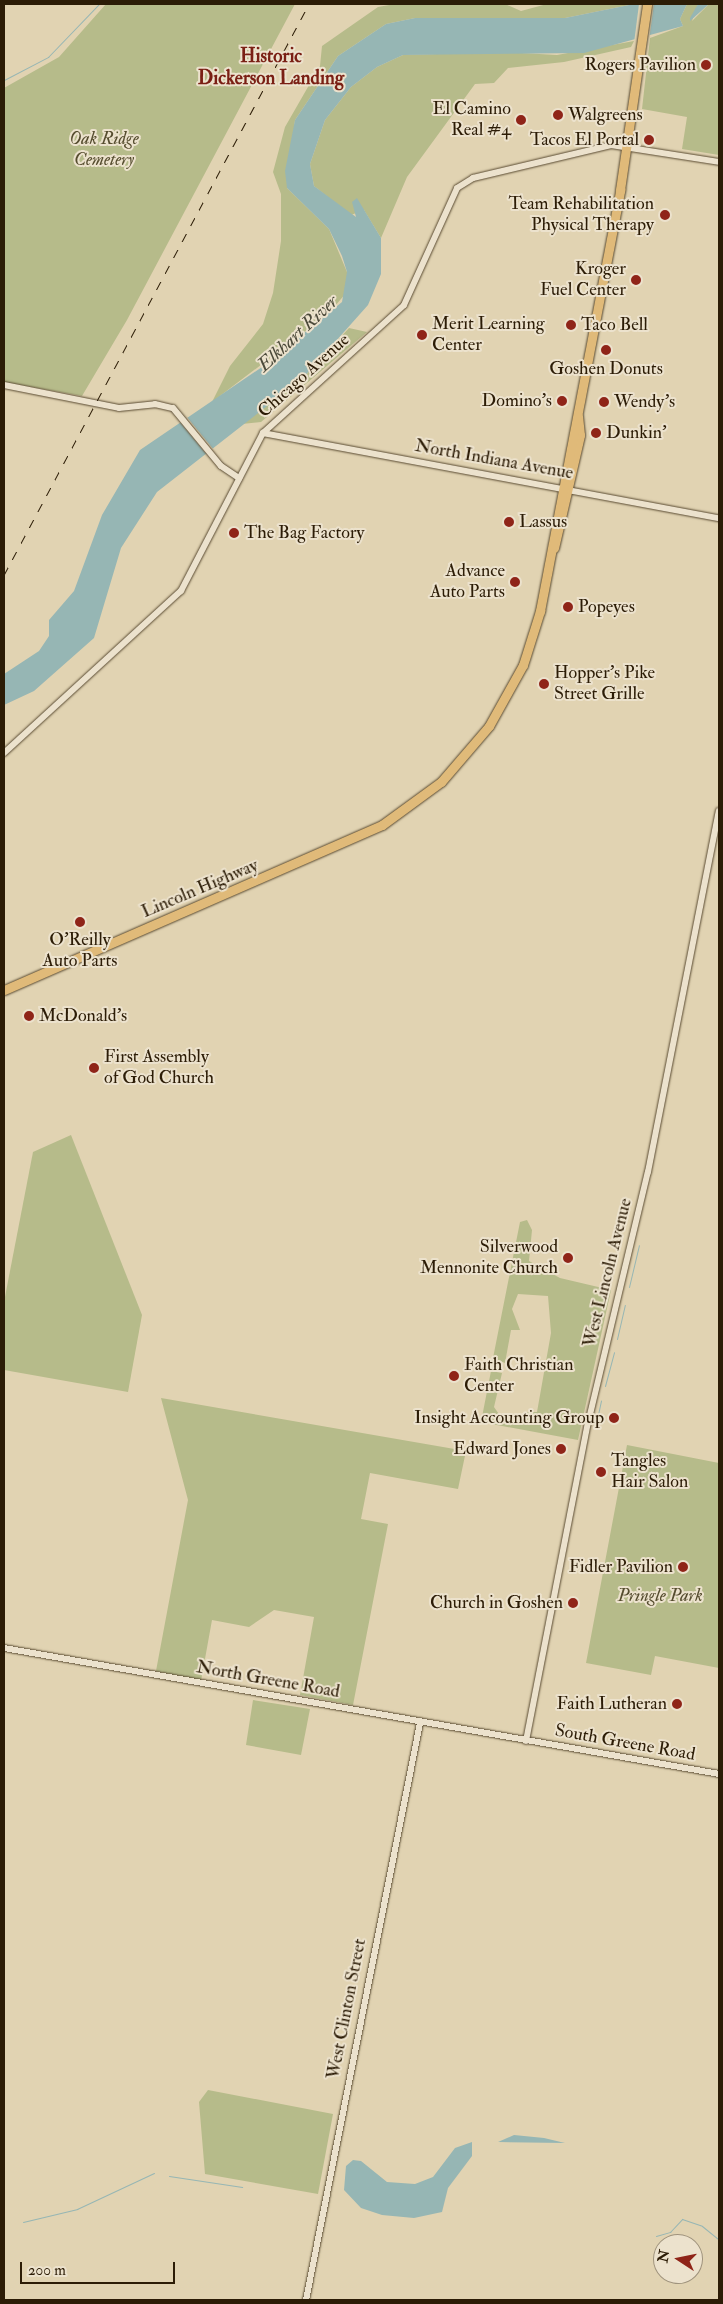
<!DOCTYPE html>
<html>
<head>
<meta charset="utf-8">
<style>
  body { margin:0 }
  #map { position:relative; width:723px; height:2304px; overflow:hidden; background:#e1d3b2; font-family:"IM FELL Double Pica",serif }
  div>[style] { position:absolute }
  .green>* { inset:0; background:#b6bb8a }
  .water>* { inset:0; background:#96b6b4 }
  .pier>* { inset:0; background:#e1d3b2 }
  .stream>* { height:1px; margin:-0.5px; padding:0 0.5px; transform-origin:0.5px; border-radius:0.5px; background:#96b6b4 }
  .roads { filter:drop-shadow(0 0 1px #594a31) drop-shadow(0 0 1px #594a31) }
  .tertiary>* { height:6px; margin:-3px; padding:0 3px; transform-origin:3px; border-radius:3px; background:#ece2cd }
  .trunk>* { height:9px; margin:-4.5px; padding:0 4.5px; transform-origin:4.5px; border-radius:4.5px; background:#e0ba79 }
  .rail>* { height:1px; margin-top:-0.5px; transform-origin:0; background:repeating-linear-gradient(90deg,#2c1c06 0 9px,transparent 0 18px) }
  .dots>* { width:14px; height:14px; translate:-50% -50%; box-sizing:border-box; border:2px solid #ece2cd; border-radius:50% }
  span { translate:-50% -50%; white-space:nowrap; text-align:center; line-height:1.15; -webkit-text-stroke:4px #ece2cd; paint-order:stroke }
  .poi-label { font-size:18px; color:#2c1c06 }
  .right { translate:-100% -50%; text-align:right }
  .left { translate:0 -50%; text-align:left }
  .park-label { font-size:18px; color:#554c2e; font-style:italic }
  .street-label { font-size:18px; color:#2c1c06 }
  .neighbourhood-label { font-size:19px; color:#7a1f14; font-weight:700 }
  .water-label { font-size:19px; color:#4c4a3a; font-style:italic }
  .frame { position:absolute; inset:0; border:5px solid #2c1c06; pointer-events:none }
  .north { position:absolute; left:653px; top:2234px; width:50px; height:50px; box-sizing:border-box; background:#ece2cd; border:1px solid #9f937d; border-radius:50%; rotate:281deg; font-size:14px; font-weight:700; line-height:20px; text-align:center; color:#2c1c06 }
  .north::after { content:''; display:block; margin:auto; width:18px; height:22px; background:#8f2418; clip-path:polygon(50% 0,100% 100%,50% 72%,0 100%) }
  .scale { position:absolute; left:20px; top:2262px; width:155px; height:22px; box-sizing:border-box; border:2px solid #2c1c06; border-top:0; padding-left:6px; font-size:15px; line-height:18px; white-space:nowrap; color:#2c1c06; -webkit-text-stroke:4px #ece2cd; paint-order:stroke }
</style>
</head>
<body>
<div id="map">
  <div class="green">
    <div style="clip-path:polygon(106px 4px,295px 4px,127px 320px,89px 313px,127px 320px,82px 396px,4px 382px,4px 88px,59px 57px)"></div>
    <div style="clip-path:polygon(395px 4px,505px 4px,521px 11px,547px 4px,634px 4px,565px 18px,415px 18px,386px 24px,338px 56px,295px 120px,287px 188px,329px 229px,347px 272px,347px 292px,328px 314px,212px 402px,230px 366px,263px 324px,273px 293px,281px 241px,281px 194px,273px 172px,285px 127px,320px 66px,322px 46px,378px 7px)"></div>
    <div style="clip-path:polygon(687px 4px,698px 4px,692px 21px,709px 4px,719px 4px,719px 155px,682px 149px,687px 117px,642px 109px,650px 38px,683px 26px,680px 19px)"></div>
    <div style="clip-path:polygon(634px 41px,631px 47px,564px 62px,508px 68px,494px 83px,475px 84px,407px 177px,381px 238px,364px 210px,351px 215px,314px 186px,310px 164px,325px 120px,351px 87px,377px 67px,403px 55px,505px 52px,557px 55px)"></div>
    <div style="clip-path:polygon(349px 328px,367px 332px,261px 422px,242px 424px,303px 378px)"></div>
    <div style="clip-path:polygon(71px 1135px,142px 1315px,128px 1392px,4px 1370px,4px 1302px,33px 1152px)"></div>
    <div style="clip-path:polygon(527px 1220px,532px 1230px,529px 1261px,560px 1278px,611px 1290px,578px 1440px,481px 1422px,491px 1371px,502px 1373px,494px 1407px,503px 1420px,524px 1420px,526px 1412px,537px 1412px,551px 1333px,548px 1296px,518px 1294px,512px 1309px,520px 1330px,511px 1330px,505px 1363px,493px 1358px,520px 1222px)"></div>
    <div style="clip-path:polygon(161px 1398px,466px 1451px,458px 1489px,370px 1473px,361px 1519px,388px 1524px,353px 1705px,300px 1695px,314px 1617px,274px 1610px,249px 1627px,212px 1620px,201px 1681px,156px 1671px,188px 1500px)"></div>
    <div style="clip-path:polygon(627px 1445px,719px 1463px,719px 1668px,655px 1656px,651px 1675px,586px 1663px)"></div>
    <div style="clip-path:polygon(253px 1700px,310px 1709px,301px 1755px,246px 1745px)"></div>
    <div style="clip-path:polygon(208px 2090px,333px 2114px,318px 2194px,205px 2174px,199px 2102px)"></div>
  </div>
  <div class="water">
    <div style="clip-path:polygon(634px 4px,687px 4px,680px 19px,683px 26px,584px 53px,403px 55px,377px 67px,351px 87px,325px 120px,310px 164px,314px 186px,356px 217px,352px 202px,357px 198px,381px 238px,381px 274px,368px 305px,303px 378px,157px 492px,121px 548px,94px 638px,34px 691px,4px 705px,4px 674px,39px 651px,49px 636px,49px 620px,74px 591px,102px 515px,140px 450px,265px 365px,342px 302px,347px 272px,342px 256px,329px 229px,287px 188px,285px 171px,295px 120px,338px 56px,386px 24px,415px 18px,565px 18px)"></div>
    <div style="clip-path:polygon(698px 4px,709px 4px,690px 21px,690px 18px)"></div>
    <div style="clip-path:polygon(514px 2135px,544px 2138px,565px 2143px,498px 2142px)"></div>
    <div style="clip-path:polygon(472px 2142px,472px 2156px,448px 2188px,442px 2212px,414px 2218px,382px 2215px,361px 2208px,344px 2190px,346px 2166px,353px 2160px,361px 2161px,387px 2182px,415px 2184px,433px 2177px,455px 2148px)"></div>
  </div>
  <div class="pier">
    <div style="clip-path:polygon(639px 4px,654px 4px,649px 40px,634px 43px)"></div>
    <div style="clip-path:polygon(186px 416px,214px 450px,208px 456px,179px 421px)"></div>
  </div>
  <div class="stream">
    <div style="left:4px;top:80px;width:50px;rotate:-27.6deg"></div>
    <div style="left:48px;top:57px;width:74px;rotate:-46.1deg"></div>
    <div style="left:629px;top:1287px;width:43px;rotate:-76.6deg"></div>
    <div style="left:617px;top:1339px;width:35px;rotate:-77deg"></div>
    <div style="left:605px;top:1386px;width:35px;rotate:-75deg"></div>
    <div style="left:596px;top:1424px;width:24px;rotate:-78deg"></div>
    <div style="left:169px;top:2176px;width:74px;rotate:8.6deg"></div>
    <div style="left:23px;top:2222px;width:56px;rotate:-13.5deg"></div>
    <div style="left:77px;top:2209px;width:85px;rotate:-25.1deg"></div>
    <div style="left:656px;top:2236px;width:15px;rotate:-16deg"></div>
    <div style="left:670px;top:2232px;width:18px;rotate:-47deg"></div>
    <div style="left:682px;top:2219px;width:21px;rotate:19deg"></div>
    <div style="left:702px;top:2226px;width:22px;rotate:39deg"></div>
  </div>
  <div class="roads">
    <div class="tertiary">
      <div style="left:4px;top:385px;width:117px;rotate:11.3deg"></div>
      <div style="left:119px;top:408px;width:36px;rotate:-6deg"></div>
      <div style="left:155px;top:404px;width:18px;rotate:13deg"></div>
      <div style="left:173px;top:408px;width:75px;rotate:50.4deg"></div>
      <div style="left:221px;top:466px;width:22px;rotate:34deg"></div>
      <div style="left:263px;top:433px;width:464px;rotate:10.6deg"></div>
      <div style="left:4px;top:753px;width:240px;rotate:-42.5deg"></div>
      <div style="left:181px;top:591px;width:178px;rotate:-62.6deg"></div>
      <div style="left:263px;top:433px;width:190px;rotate:-42.2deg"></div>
      <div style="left:404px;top:305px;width:128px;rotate:-65.6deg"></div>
      <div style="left:457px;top:188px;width:19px;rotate:-32deg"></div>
      <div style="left:473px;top:178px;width:142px;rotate:-13.4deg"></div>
      <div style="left:611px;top:145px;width:109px;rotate:8.9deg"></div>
      <div style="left:4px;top:1648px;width:726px;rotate:9.99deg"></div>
      <div style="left:526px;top:1741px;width:324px;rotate:-79deg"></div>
      <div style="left:588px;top:1423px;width:258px;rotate:-76.6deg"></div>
      <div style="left:648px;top:1172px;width:368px;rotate:-78.9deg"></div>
      <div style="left:306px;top:2300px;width:588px;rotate:-78.82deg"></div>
    </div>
    <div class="trunk">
      <div style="left:554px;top:548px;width:116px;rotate:-77deg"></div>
      <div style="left:580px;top:435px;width:19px;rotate:-96deg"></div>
      <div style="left:4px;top:990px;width:412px;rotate:-23.6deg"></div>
      <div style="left:382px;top:825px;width:73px;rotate:-36.1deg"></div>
      <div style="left:441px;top:782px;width:74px;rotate:-49.4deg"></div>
      <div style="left:489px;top:726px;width:70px;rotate:-60.9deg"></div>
      <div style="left:523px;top:665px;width:57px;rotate:-72.5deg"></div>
      <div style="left:540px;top:611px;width:429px;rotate:-79.2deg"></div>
      <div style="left:620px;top:190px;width:188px;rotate:-81.7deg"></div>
    </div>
  </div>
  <div class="rail">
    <div style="left:4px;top:575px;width:647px;rotate:-61.89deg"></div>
  </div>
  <div class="dots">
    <div style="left:706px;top:65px;background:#8f2418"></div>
    <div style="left:558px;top:115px;background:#8f2418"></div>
    <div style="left:521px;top:120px;background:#8f2418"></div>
    <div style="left:649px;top:140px;background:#8f2418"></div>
    <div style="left:665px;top:215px;background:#8f2418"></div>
    <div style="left:636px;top:280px;background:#8f2418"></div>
    <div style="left:571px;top:325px;background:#8f2418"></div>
    <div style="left:422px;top:335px;background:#8f2418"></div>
    <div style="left:606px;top:350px;background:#8f2418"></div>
    <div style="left:562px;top:401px;background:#8f2418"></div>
    <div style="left:604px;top:402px;background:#8f2418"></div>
    <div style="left:596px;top:433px;background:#8f2418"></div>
    <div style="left:509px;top:522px;background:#8f2418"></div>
    <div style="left:234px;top:533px;background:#8f2418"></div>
    <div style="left:515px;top:582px;background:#8f2418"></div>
    <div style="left:568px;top:607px;background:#8f2418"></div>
    <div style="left:544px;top:684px;background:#8f2418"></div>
    <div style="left:80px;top:922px;background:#8f2418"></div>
    <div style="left:29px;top:1016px;background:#8f2418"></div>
    <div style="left:94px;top:1068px;background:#8f2418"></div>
    <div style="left:568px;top:1258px;background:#8f2418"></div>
    <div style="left:454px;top:1376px;background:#8f2418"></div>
    <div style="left:614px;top:1418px;background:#8f2418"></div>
    <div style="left:561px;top:1449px;background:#8f2418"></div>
    <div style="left:601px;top:1472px;background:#8f2418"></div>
    <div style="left:683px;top:1567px;background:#8f2418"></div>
    <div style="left:573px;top:1603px;background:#8f2418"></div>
    <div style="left:677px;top:1704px;background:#8f2418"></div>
  </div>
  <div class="poi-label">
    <span class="right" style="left:696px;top:65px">Rogers Pavilion</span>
    <span class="right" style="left:511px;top:120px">El Camino<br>Real #4</span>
    <span class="left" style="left:568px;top:115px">Walgreens</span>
    <span class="right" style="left:639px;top:140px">Tacos El Portal</span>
    <span class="right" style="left:654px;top:215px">Team Rehabilitation<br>Physical Therapy</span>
    <span class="right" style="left:626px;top:280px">Kroger<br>Fuel Center</span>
    <span class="left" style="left:432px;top:335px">Merit Learning<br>Center</span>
    <span class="left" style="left:581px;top:325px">Taco Bell</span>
    <span style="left:606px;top:369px">Goshen Donuts</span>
    <span class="right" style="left:552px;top:401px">Domino's</span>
    <span class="left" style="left:614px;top:402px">Wendy's</span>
    <span class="left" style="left:606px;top:433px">Dunkin'</span>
    <span class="left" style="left:519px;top:522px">Lassus</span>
    <span class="left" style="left:244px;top:533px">The Bag Factory</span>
    <span class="right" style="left:505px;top:582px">Advance<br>Auto Parts</span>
    <span class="left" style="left:578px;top:607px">Popeyes</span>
    <span class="left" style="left:554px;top:684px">Hopper's Pike<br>Street Grille</span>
    <span style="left:80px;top:951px">O'Reilly<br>Auto Parts</span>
    <span class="left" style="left:39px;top:1016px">McDonald's</span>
    <span class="left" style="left:104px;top:1068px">First Assembly<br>of God Church</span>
    <span class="right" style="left:558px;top:1258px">Silverwood<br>Mennonite Church</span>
    <span class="left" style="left:464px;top:1376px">Faith Christian<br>Center</span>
    <span class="right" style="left:604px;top:1418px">Insight Accounting Group</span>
    <span class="right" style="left:551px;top:1449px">Edward Jones</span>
    <span class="left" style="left:611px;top:1472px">Tangles<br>Hair Salon</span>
    <span class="right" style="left:673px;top:1567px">Fidler Pavilion</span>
    <span class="right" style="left:563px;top:1603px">Church in Goshen</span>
    <span class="right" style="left:667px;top:1704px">Faith Lutheran</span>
  </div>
  <div class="park-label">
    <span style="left:104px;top:150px">Oak Ridge<br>Cemetery</span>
    <span style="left:660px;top:1596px">Pringle Park</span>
  </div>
  <div class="street-label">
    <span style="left:304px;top:376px;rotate:-42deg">Chicago Avenue</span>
    <span style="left:494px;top:460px;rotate:10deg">North Indiana Avenue</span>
    <span style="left:200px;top:889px;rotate:-23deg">Lincoln Highway</span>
    <span style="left:608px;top:1273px;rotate:-76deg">West Lincoln Avenue</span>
    <span style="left:268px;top:1680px;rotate:10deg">North Greene Road</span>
    <span style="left:625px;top:1743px;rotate:10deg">South Greene Road</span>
    <span style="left:347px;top:2009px;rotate:-79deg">West Clinton Street</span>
  </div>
  <div class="neighbourhood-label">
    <span style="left:271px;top:68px">Historic<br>Dickerson Landing</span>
  </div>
  <div class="water-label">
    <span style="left:298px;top:334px;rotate:-43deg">Elkhart River</span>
  </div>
  <div class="frame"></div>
  <div class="north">N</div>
  <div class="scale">200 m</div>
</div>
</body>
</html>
